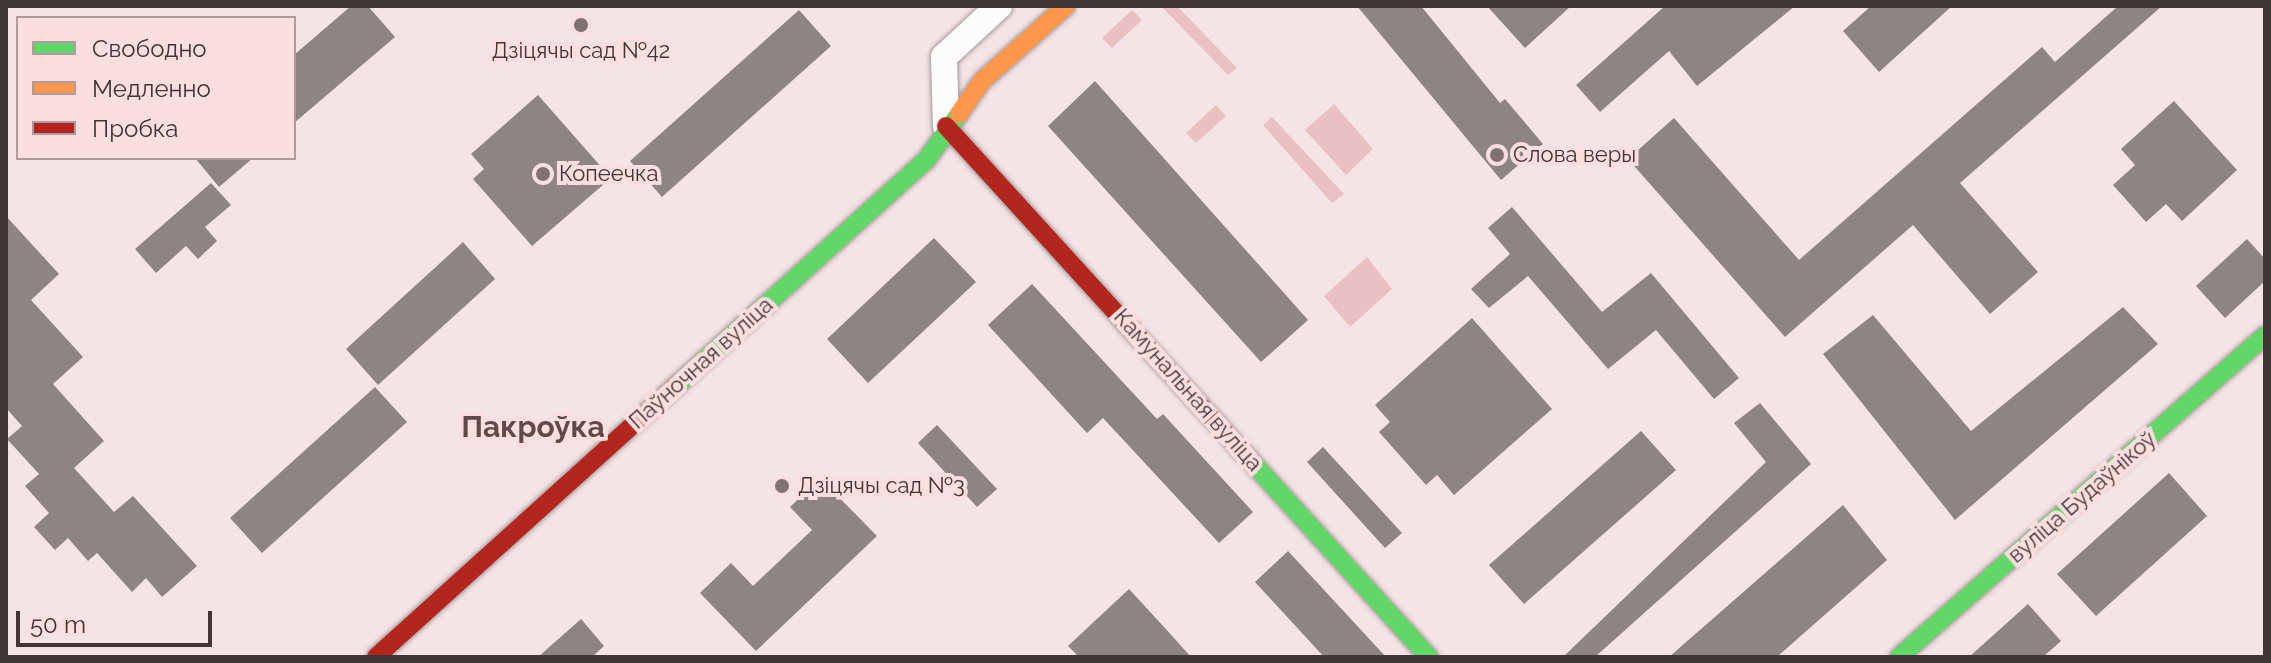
<!DOCTYPE html>
<html>
<head>
<meta charset="utf-8">
<style>
  body { margin:0 }
  #map { position:relative; width:2271px; height:663px; overflow:hidden; background:#f5e4e5; font-family:Raleway,sans-serif }
  div>[style] { position:absolute }
  .green>* { inset:0; background:#ebc0c2 }
  .building>* { inset:0; background:#8f8484 }
  .roads { filter:drop-shadow(0 0 2px #a69a9a) drop-shadow(0 0 2px #a69a9a) }
  .street>* { height:26px; margin:-13px; padding:0 13px; transform-origin:13px; border-radius:13px; background:#fefbfb }
  .fast>* { height:18px; margin:-9px; padding:0 9px; transform-origin:9px; border-radius:9px; background:#63d668 }
  .slow>* { height:18px; margin:-9px; padding:0 9px; transform-origin:9px; border-radius:9px; background:#ff974d }
  .jam>* { height:18px; margin:-9px; padding:0 9px; transform-origin:9px; border-radius:9px; background:#b3261e }
  .dots>* { width:22px; height:22px; translate:-50% -50%; box-sizing:border-box; border:4px solid #fbdedf; border-radius:50% }
  span { translate:-50% -50%; white-space:nowrap; text-align:center; line-height:1.15; -webkit-text-stroke:8px #fbdedf; paint-order:stroke }
  .poi-label { font-size:22px; color:#413536 }
  .left { translate:0 -50%; text-align:left }
  .street-label { font-size:22px; color:#413536 }
  .district-label { font-size:30px; color:#60494a; font-weight:700 }
  .frame { position:absolute; inset:0; border:8px solid #413536; pointer-events:none }
  .legend { position:absolute; left:16px; top:16px; width:280px; height:144px; box-sizing:border-box; background:#fbdedf; border:2px solid #b19a9b; margin:0; padding:10px 14px; list-style:none; font-size:24px; color:#413536 }
  .legend li { display:flex; align-items:center; gap:16px; height:40px }
  .legend b { width:40px; border:2px solid #b19a9b }
  .scale { position:absolute; left:16px; top:611px; width:196px; height:36px; box-sizing:border-box; border:4px solid #413536; border-top:0; padding-left:10px; font-size:24px; line-height:28px; white-space:nowrap; color:#413536; -webkit-text-stroke:6px #fbdedf; paint-order:stroke }
</style>
</head>
<body>
<div id="map">
  <div class="green">
    <div style="clip-path:polygon(1161px 6px,1177px 6px,1237px 68px,1228px 75px)"></div>
    <div style="clip-path:polygon(1132px 10px,1142px 20px,1112px 48px,1102px 38px)"></div>
    <div style="clip-path:polygon(1334px 104px,1373px 149px,1346px 175px,1305px 130px)"></div>
    <div style="clip-path:polygon(1216px 105px,1226px 116px,1196px 143px,1186px 133px)"></div>
    <div style="clip-path:polygon(1272px 117px,1344px 194px,1332px 203px,1263px 125px)"></div>
    <div style="clip-path:polygon(1367px 257px,1392px 289px,1350px 327px,1324px 296px)"></div>
  </div>
  <div class="building">
    <div style="clip-path:polygon(351px 6px,368px 6px,395px 37px,294px 123px,294px 55px)"></div>
    <div style="clip-path:polygon(1357px 6px,1421px 6px,1500px 103px,1505px 99px,1543px 144px,1501px 180px)"></div>
    <div style="clip-path:polygon(1487px 6px,1571px 6px,1525px 48px)"></div>
    <div style="clip-path:polygon(1665px 6px,1795px 6px,1697px 86px,1669px 51px,1600px 112px,1576px 85px)"></div>
    <div style="clip-path:polygon(1871px 6px,1952px 6px,1879px 72px,1843px 31px)"></div>
    <div style="clip-path:polygon(2118px 6px,2162px 6px,1960px 183px,2038px 272px,1990px 314px,1913px 225px,1785px 337px,1628px 159px,1674px 118px,1799px 260px,2042px 47px,2055px 62px)"></div>
    <div style="clip-path:polygon(799px 10px,831px 46px,662px 197px,630px 161px)"></div>
    <div style="clip-path:polygon(1095px 81px,1308px 320px,1261px 362px,1048px 126px)"></div>
    <div style="clip-path:polygon(538px 95px,611px 178px,532px 246px,473px 179px,484px 169px,471px 154px)"></div>
    <div style="clip-path:polygon(2174px 101px,2237px 170px,2182px 221px,2166px 204px,2146px 222px,2113px 185px,2135px 165px,2121px 149px)"></div>
    <div style="clip-path:polygon(195px 158px,253px 158px,219px 187px)"></div>
    <div style="clip-path:polygon(211px 183px,231px 205px,205px 227px,217px 241px,198px 259px,186px 246px,156px 273px,135px 249px)"></div>
    <div style="clip-path:polygon(1512px 207px,1602px 312px,1651px 273px,1739px 378px,1714px 399px,1656px 330px,1608px 369px,1528px 276px,1489px 308px,1471px 289px,1510px 254px,1488px 228px)"></div>
    <div style="clip-path:polygon(6px 216px,59px 274px,31px 300px,83px 357px,53px 384px,104px 441px,74px 468px,114px 512px,133px 496px,197px 566px,162px 597px,146px 578px,132px 592px,97px 553px,88px 561px,68px 538px,55px 550px,34px 527px,49px 513px,25px 486px,39px 474px,7px 439px,22px 426px,6px 408px)"></div>
    <div style="clip-path:polygon(934px 238px,976px 282px,868px 383px,827px 339px)"></div>
    <div style="clip-path:polygon(2247px 239px,2265px 259px,2265px 281px,2225px 318px,2196px 286px)"></div>
    <div style="clip-path:polygon(463px 242px,495px 279px,378px 385px,346px 349px)"></div>
    <div style="clip-path:polygon(1032px 284px,1157px 419px,1163px 414px,1253px 512px,1219px 543px,1103px 418px,1087px 433px,988px 325px)"></div>
    <div style="clip-path:polygon(2123px 307px,2158px 344px,1955px 520px,1823px 354px,1873px 315px,1971px 431px)"></div>
    <div style="clip-path:polygon(1472px 318px,1552px 409px,1454px 495px,1437px 475px,1426px 485px,1379px 432px,1390px 422px,1375px 405px)"></div>
    <div style="clip-path:polygon(375px 387px,407px 422px,262px 553px,230px 518px)"></div>
    <div style="clip-path:polygon(1760px 403px,1811px 464px,1595px 657px,1563px 657px,1766px 462px,1734px 423px)"></div>
    <div style="clip-path:polygon(937px 425px,997px 489px,977px 507px,918px 443px)"></div>
    <div style="clip-path:polygon(1641px 431px,1676px 470px,1524px 604px,1489px 565px)"></div>
    <div style="clip-path:polygon(1323px 447px,1402px 533px,1385px 548px,1307px 462px)"></div>
    <div style="clip-path:polygon(2169px 473px,2207px 516px,2096px 616px,2057px 574px)"></div>
    <div style="clip-path:polygon(820px 478px,877px 536px,756px 651px,700px 593px,731px 563px,753px 586px,812px 530px,790px 507px)"></div>
    <div style="clip-path:polygon(1843px 505px,1887px 560px,1777px 657px,1669px 657px)"></div>
    <div style="clip-path:polygon(1288px 551px,1386px 657px,1324px 657px,1255px 582px)"></div>
    <div style="clip-path:polygon(1129px 589px,1164px 627px,1191px 657px,1079px 657px,1068px 646px)"></div>
    <div style="clip-path:polygon(2028px 604px,2061px 641px,2043px 657px,1969px 657px)"></div>
    <div style="clip-path:polygon(581px 619px,604px 646px,592px 657px,538px 657px)"></div>
  </div>
  <div class="roads">
    <div class="street">
      <div style="left:946px;top:126px;width:69px;rotate:-91.7deg"></div>
      <div style="left:944px;top:57px;width:75px;rotate:-42.8deg"></div>
    </div>
    <div class="fast">
      <div style="left:676px;top:386px;width:338px;rotate:-42.1deg"></div>
      <div style="left:927px;top:159px;width:55px;rotate:-54.6deg"></div>
      <div style="left:1241px;top:450px;width:280px;rotate:47.8deg"></div>
      <div style="left:1899px;top:657px;width:487px;rotate:-41.3deg"></div>
    </div>
    <div class="slow">
      <div style="left:959px;top:114px;width:40px;rotate:-55.1deg"></div>
      <div style="left:982px;top:81px;width:113px;rotate:-41.8deg"></div>
    </div>
    <div class="jam">
      <div style="left:946px;top:126px;width:438px;rotate:47.7deg"></div>
      <div style="left:376px;top:657px;width:404px;rotate:-42.1deg"></div>
    </div>
  </div>
  <div class="dots">
    <div style="left:581px;top:25px;background:#807273"></div>
    <div style="left:1497px;top:155px;background:#807273"></div>
    <div style="left:543px;top:174px;background:#807273"></div>
    <div style="left:782px;top:486px;background:#807273"></div>
  </div>
  <div class="poi-label">
    <span style="left:581px;top:51px">Дзіцячы сад №42</span>
    <span class="left" style="left:1513px;top:155px">Слова веры</span>
    <span class="left" style="left:559px;top:174px">Копеечка</span>
    <span class="left" style="left:798px;top:486px">Дзіцячы сад №3</span>
  </div>
  <div class="street-label">
    <span style="left:701px;top:363px;rotate:-42deg">Паўночная вуліца</span>
    <span style="left:1188px;top:390px;rotate:48deg">Камунальная вуліца</span>
    <span style="left:2082px;top:497px;rotate:-41deg">вуліца Будаўнікоў</span>
  </div>
  <div class="district-label">
    <span style="left:533px;top:427px">Пакроўка</span>
  </div>
  <div class="frame"></div>
  <ul class="legend">
  <li><b style="height:10px;background:#63d668"></b>Свободно</li>
  <li><b style="height:10px;background:#ff974d"></b>Медленно</li>
  <li><b style="height:10px;background:#b3261e"></b>Пробка</li>
  </ul>
  <div class="scale">50 m</div>
</div>
</body>
</html>
